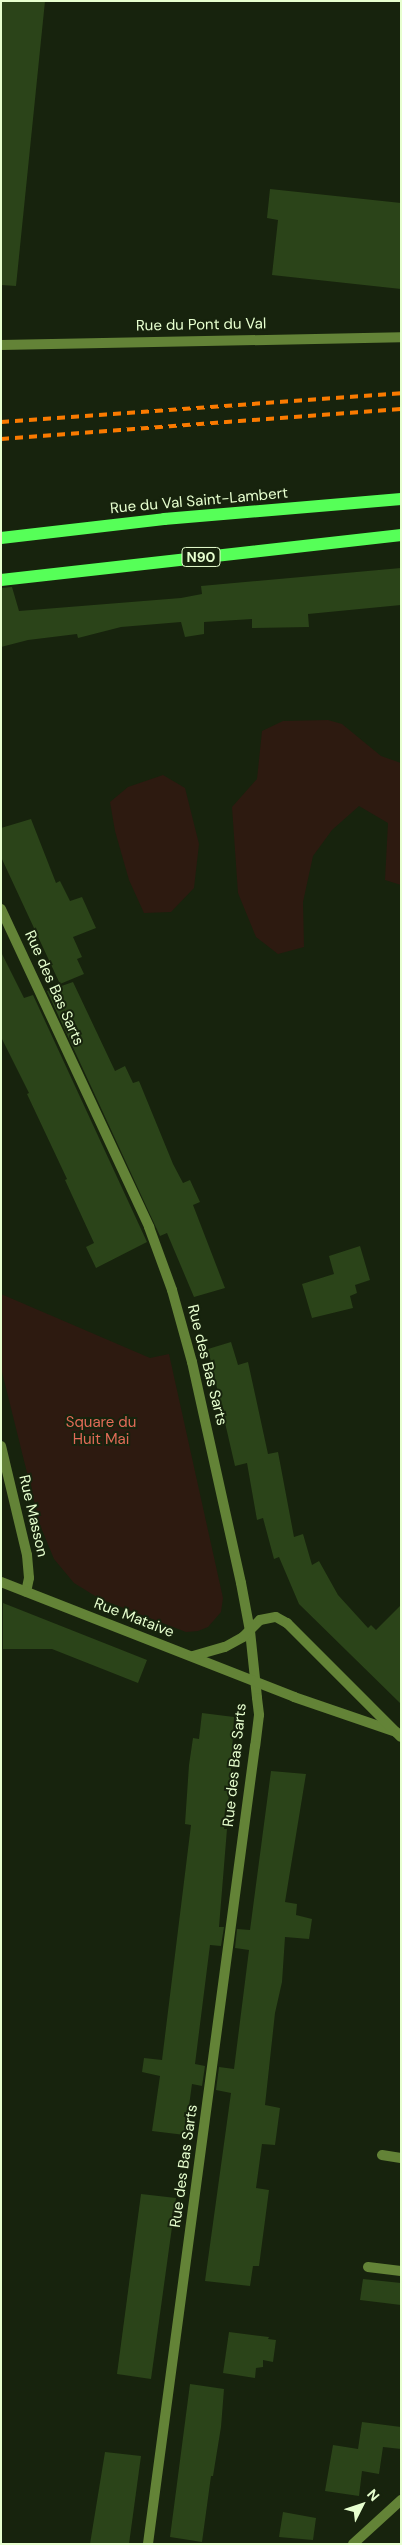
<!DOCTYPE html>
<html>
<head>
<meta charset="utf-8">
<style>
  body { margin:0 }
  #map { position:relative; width:402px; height:2545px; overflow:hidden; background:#17230d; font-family:"DM Sans",sans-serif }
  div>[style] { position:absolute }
  .green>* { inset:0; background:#2d1a10 }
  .building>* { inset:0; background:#2b4419 }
  .service>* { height:10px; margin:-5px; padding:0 5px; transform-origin:5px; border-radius:5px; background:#638337 }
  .minor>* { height:10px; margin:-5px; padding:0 5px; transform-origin:5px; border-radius:5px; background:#638337 }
  .primary>* { height:12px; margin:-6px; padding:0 6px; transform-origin:6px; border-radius:6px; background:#56ff58 }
  .rail>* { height:4px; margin-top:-2px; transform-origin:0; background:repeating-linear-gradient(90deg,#fa7a00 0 8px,transparent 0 14px) }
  span { translate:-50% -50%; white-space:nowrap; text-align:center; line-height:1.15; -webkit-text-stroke:4px #17230d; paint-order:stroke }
  .shield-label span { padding:1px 4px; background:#17230d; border:1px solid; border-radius:4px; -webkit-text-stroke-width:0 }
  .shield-label { font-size:14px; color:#e7ffcf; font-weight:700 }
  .street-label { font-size:15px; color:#e7ffcf }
  .park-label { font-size:15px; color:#e26b58 }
  .frame { position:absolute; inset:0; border:2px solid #e7ffcf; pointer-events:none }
  .north { position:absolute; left:337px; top:2480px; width:50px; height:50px; -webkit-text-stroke:4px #17230d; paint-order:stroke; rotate:49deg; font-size:14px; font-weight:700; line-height:20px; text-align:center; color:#e7ffcf }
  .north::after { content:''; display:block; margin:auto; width:18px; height:22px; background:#e7ffcf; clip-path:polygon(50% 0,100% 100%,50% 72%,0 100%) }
</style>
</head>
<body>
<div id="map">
  <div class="green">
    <div style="clip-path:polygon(328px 720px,342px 724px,381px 756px,401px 763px,401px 885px,385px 880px,388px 823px,359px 806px,332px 830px,313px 856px,303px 902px,304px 947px,278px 954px,256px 937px,238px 893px,232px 807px,257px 779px,262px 731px,283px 721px)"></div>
    <div style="clip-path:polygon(163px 775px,185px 788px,199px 844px,194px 888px,171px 912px,144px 913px,129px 880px,115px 831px,110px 802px,128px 787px)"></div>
    <div style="clip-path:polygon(1px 1294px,150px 1358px,169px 1354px,223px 1598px,221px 1612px,208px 1627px,198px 1631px,186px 1632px,100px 1599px,74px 1583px,54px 1559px,40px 1525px,1px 1368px)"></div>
  </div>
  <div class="building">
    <div style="clip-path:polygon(1px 1px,45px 1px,16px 286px,1px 285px)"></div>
    <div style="clip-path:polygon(270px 189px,401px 203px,401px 289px,272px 275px,278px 220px,267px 218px)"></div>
    <div style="clip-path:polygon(401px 568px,401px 605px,308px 614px,309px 627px,252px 628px,252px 619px,204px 622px,204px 634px,185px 637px,181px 622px,121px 627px,78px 638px,77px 634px,28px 640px,1px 647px,1px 588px,12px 587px,19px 611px,181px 598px,202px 594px,201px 586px)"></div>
    <div style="clip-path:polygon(31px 819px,56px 883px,60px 881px,70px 901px,82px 897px,96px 928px,73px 937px,82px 957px,77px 959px,84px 974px,60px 984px,1px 857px,1px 828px)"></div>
    <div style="clip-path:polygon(1px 952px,24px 998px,33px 995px,147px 1242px,96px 1268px,86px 1247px,94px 1243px,65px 1180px,67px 1179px,27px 1094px,29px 1093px,1px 1037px)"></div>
    <div style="clip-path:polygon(73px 982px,115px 1071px,125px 1066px,133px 1083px,139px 1081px,173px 1164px,183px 1183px,190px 1180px,200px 1202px,193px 1205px,225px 1288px,194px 1297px,167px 1233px,160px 1236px,47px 991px)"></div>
    <div style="clip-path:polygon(360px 1246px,370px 1280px,355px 1285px,357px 1293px,350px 1296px,353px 1308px,312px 1318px,302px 1284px,334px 1274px,329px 1256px)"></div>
    <div style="clip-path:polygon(231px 1342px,238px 1365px,248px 1362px,268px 1454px,278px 1452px,294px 1537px,303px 1534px,312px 1565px,319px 1561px,338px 1595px,368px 1628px,371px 1625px,376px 1630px,401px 1605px,401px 1704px,299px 1604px,279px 1557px,274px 1559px,263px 1518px,257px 1520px,247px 1463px,235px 1466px,208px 1349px)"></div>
    <div style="clip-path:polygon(3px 1603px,147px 1660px,138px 1683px,52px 1649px,3px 1649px)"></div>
    <div style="clip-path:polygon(202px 1713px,234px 1717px,230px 1788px,224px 1829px,227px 1829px,219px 1927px,224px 1927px,221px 1946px,210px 1945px,195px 2064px,205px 2066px,202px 2086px,192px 2084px,185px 2135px,152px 2131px,160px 2076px,142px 2072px,144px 2058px,162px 2060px,191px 1825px,185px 1824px,189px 1765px,193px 1738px,199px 1739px)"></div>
    <div style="clip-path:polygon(271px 1771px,306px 1774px,285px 1902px,297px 1904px,296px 1915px,312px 1919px,309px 1939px,285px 1937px,282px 1982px,275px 2013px,265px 2105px,280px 2108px,275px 2145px,262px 2144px,256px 2188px,269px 2190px,259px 2266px,253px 2266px,250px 2286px,205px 2281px,231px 2093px,216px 2090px,219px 2067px,234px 2069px,249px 1950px,235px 1948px,237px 1929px,250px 1930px)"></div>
    <div style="clip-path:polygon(141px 2194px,176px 2198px,151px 2379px,117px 2374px)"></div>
    <div style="clip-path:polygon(363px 2279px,401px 2283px,401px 2305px,360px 2300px)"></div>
    <div style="clip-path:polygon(229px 2332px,269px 2337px,268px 2339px,276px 2340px,273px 2362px,263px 2360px,263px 2367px,256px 2368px,255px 2378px,223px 2373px)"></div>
    <div style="clip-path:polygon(190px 2384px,224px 2389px,221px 2427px,213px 2476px,211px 2476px,202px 2542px,170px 2537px)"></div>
    <div style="clip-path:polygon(362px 2422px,401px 2427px,401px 2449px,383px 2447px,379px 2474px,362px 2471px,359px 2496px,325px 2491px,333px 2445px,358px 2449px)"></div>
    <div style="clip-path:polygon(105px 2452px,141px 2456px,129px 2544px,90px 2544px)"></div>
    <div style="clip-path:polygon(283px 2512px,316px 2518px,313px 2540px,279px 2537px)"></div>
  </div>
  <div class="service">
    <div style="left:382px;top:2155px;width:19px;rotate:9deg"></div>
    <div style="left:368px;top:2267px;width:33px;rotate:7deg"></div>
  </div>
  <div class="minor">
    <div style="left:1px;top:345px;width:400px;rotate:-1.1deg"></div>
    <div style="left:1px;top:909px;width:351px;rotate:65deg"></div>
    <div style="left:149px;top:1227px;width:67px;rotate:69.9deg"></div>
    <div style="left:172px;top:1290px;width:75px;rotate:74.5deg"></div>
    <div style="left:192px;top:1362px;width:226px;rotate:77.5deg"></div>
    <div style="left:241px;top:1583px;width:49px;rotate:79.4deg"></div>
    <div style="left:250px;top:1631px;width:67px;rotate:84deg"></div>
    <div style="left:257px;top:1698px;width:17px;rotate:83deg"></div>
    <div style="left:259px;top:1715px;width:31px;rotate:97deg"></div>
    <div style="left:255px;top:1746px;width:805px;rotate:97.64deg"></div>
    <div style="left:1px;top:1446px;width:112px;rotate:76.6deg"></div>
    <div style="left:27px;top:1555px;width:23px;rotate:85deg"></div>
    <div style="left:29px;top:1578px;width:14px;rotate:102deg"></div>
    <div style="left:1px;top:1582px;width:315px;rotate:21.4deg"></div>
    <div style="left:294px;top:1697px;width:108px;rotate:18.9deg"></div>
    <div style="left:193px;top:1656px;width:33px;rotate:-16deg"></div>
    <div style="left:225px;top:1647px;width:21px;rotate:-29deg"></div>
    <div style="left:243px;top:1637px;width:24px;rotate:-45deg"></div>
    <div style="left:260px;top:1620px;width:16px;rotate:-11deg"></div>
    <div style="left:276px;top:1617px;width:13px;rotate:29deg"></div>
    <div style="left:287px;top:1623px;width:161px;rotate:45deg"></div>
    <div style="left:353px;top:2544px;width:65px;rotate:-42.5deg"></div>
  </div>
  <div class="primary">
    <div style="left:1px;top:538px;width:164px;rotate:-6.6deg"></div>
    <div style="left:164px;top:519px;width:238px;rotate:-4.8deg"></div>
    <div style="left:1px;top:580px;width:403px;rotate:-6.4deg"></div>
  </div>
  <div class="rail">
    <div style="left:1px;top:422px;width:401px;rotate:-4.1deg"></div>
    <div style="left:1px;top:439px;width:401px;rotate:-4.3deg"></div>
  </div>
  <div class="shield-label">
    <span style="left:201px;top:557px">N90</span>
  </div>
  <div class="street-label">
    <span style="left:201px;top:325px;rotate:-1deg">Rue du Pont du Val</span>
    <span style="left:199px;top:501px;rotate:-5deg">Rue du Val Saint-Lambert</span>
    <span style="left:54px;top:988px;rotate:66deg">Rue des Bas Sarts</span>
    <span style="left:207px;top:1365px;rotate:76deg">Rue des Bas Sarts</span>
    <span style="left:33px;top:1516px;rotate:77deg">Rue Masson</span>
    <span style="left:134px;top:1618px;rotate:21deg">Rue Mataive</span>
    <span style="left:235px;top:1765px;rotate:-84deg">Rue des Bas Sarts</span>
    <span style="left:184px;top:2166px;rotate:-82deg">Rue des Bas Sarts</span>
  </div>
  <div class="park-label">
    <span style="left:101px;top:1431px">Square du<br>Huit Mai</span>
  </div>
  <div class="frame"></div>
  <div class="north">N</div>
</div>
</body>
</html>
